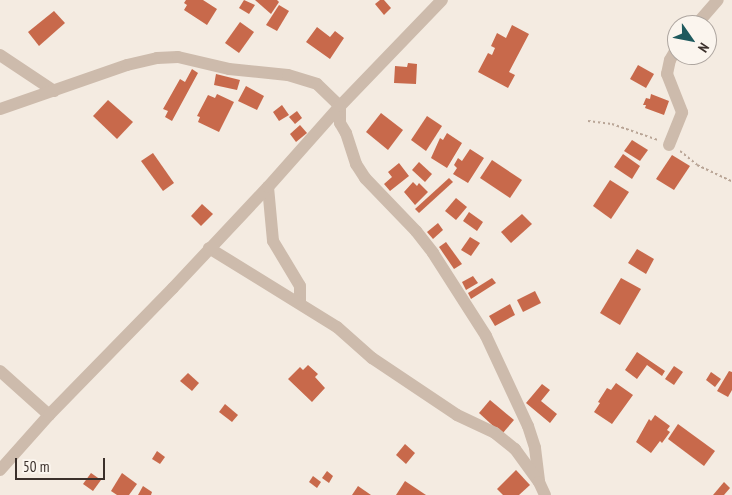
<!DOCTYPE html>
<html>
<head>
<meta charset="utf-8">
<style>
  body { margin:0 }
  #map { position:relative; width:732px; height:495px; overflow:hidden; background:#f4ebe1; font-family:"PT Sans Narrow",sans-serif }
  div>[style] { position:absolute }
  .building>* { inset:0; background:#c8694b }
  .path>* { height:2px; margin-top:-1px; transform-origin:0; background:repeating-linear-gradient(90deg,#b9a596 0 2.5px,transparent 0 5px) }
  .street>* { height:12px; margin:-6px; padding:0 6px; transform-origin:6px; border-radius:6px; background:#cdbbac }
  span { translate:-50% -50%; white-space:nowrap; text-align:center; line-height:1.15; -webkit-text-stroke:4px #fbf5ee; paint-order:stroke }
  .north { position:absolute; left:667px; top:15px; width:50px; height:50px; box-sizing:border-box; background:#fbf5ee; border:1px solid #aea6a0; border-radius:50%; rotate:123deg; font-size:14px; font-weight:700; line-height:20px; text-align:center; color:#3b302b }
  .north::after { content:''; display:block; margin:auto; width:18px; height:22px; background:#1f5a5e; clip-path:polygon(50% 0,100% 100%,50% 72%,0 100%) }
  .scale { position:absolute; left:15px; top:458px; width:90px; height:22px; box-sizing:border-box; border:2px solid #3b302b; border-top:0; padding-left:6px; font-size:15px; line-height:18px; white-space:nowrap; color:#3b302b; -webkit-text-stroke:4px #fbf5ee; paint-order:stroke }
</style>
</head>
<body>
<div id="map">
  <div class="building">
    <div style="clip-path:polygon(186px 0,203px 0,217px 9px,207px 25px,184px 10px,187px 5px,184px 3px)"></div>
    <div style="clip-path:polygon(244px 0,255px 5px,249px 14px,239px 8px)"></div>
    <div style="clip-path:polygon(255px 0,277px 0,279px 2px,271px 14px)"></div>
    <div style="clip-path:polygon(380px 0,384px 0,391px 8px,384px 15px,375px 4px)"></div>
    <div style="clip-path:polygon(279px 5px,289px 11px,277px 31px,266px 25px)"></div>
    <div style="clip-path:polygon(54px 11px,65px 23px,39px 46px,28px 32px)"></div>
    <div style="clip-path:polygon(240px 22px,254px 32px,239px 53px,225px 43px)"></div>
    <div style="clip-path:polygon(512px 25px,529px 34px,509px 72px,515px 75px,508px 88px,478px 72px,488px 53px,492px 55px,495px 48px,491px 46px,497px 33px,506px 38px)"></div>
    <div style="clip-path:polygon(317px 27px,330px 37px,335px 31px,344px 38px,330px 59px,306px 42px)"></div>
    <div style="clip-path:polygon(408px 63px,417px 64px,416px 84px,394px 83px,395px 66px,407px 67px)"></div>
    <div style="clip-path:polygon(638px 65px,654px 74px,646px 88px,630px 79px)"></div>
    <div style="clip-path:polygon(192px 69px,198px 73px,172px 121px,165px 117px,168px 111px,163px 109px,180px 79px,185px 82px)"></div>
    <div style="clip-path:polygon(216px 74px,240px 80px,237px 90px,214px 85px)"></div>
    <div style="clip-path:polygon(246px 86px,264px 96px,257px 110px,238px 101px)"></div>
    <div style="clip-path:polygon(217px 94px,234px 102px,219px 132px,198px 122px,200px 117px,197px 116px,208px 95px,215px 98px)"></div>
    <div style="clip-path:polygon(651px 94px,669px 101px,664px 115px,645px 108px,646px 105px,643px 105px,646px 98px,650px 99px)"></div>
    <div style="clip-path:polygon(108px 100px,133px 122px,117px 139px,93px 116px)"></div>
    <div style="clip-path:polygon(282px 105px,289px 115px,279px 121px,273px 112px)"></div>
    <div style="clip-path:polygon(297px 111px,302px 118px,295px 124px,289px 117px)"></div>
    <div style="clip-path:polygon(381px 113px,403px 130px,388px 150px,366px 132px)"></div>
    <div style="clip-path:polygon(427px 116px,442px 126px,426px 151px,411px 140px)"></div>
    <div style="clip-path:polygon(300px 125px,307px 133px,296px 142px,290px 134px)"></div>
    <div style="clip-path:polygon(447px 133px,462px 143px,447px 168px,431px 158px,440px 138px,443px 140px)"></div>
    <div style="clip-path:polygon(632px 140px,648px 150px,640px 161px,624px 151px)"></div>
    <div style="clip-path:polygon(470px 149px,484px 158px,468px 183px,453px 174px,457px 168px,454px 165px,458px 158px,462px 161px)"></div>
    <div style="clip-path:polygon(153px 153px,174px 183px,163px 191px,141px 161px)"></div>
    <div style="clip-path:polygon(623px 154px,640px 166px,632px 179px,614px 167px)"></div>
    <div style="clip-path:polygon(672px 155px,690px 166px,674px 190px,656px 179px)"></div>
    <div style="clip-path:polygon(492px 160px,522px 180px,510px 198px,480px 178px)"></div>
    <div style="clip-path:polygon(419px 162px,432px 174px,425px 182px,412px 170px)"></div>
    <div style="clip-path:polygon(399px 163px,409px 176px,390px 191px,384px 184px,392px 177px,388px 172px)"></div>
    <div style="clip-path:polygon(449px 178px,453px 182px,419px 213px,415px 209px)"></div>
    <div style="clip-path:polygon(610px 180px,629px 192px,611px 219px,593px 206px)"></div>
    <div style="clip-path:polygon(413px 182px,417px 186px,419px 183px,428px 192px,415px 205px,404px 192px)"></div>
    <div style="clip-path:polygon(456px 198px,467px 207px,456px 220px,445px 211px)"></div>
    <div style="clip-path:polygon(202px 204px,213px 214px,201px 226px,191px 216px)"></div>
    <div style="clip-path:polygon(469px 212px,483px 222px,477px 231px,463px 221px)"></div>
    <div style="clip-path:polygon(522px 214px,532px 224px,511px 243px,501px 232px)"></div>
    <div style="clip-path:polygon(438px 223px,443px 230px,433px 239px,427px 232px)"></div>
    <div style="clip-path:polygon(470px 237px,480px 243px,471px 256px,461px 250px)"></div>
    <div style="clip-path:polygon(446px 242px,462px 264px,454px 269px,439px 247px)"></div>
    <div style="clip-path:polygon(637px 249px,654px 259px,646px 274px,628px 263px)"></div>
    <div style="clip-path:polygon(473px 276px,478px 283px,466px 290px,462px 282px)"></div>
    <div style="clip-path:polygon(492px 278px,496px 283px,471px 299px,468px 293px)"></div>
    <div style="clip-path:polygon(621px 278px,641px 289px,620px 325px,600px 313px)"></div>
    <div style="clip-path:polygon(535px 291px,541px 303px,523px 312px,517px 300px)"></div>
    <div style="clip-path:polygon(510px 304px,515px 315px,495px 326px,489px 316px)"></div>
    <div style="clip-path:polygon(637px 352px,665px 371px,662px 376px,647px 365px,637px 379px,625px 370px)"></div>
    <div style="clip-path:polygon(308px 365px,318px 374px,315px 377px,325px 388px,312px 402px,288px 379px,300px 367px,303px 370px)"></div>
    <div style="clip-path:polygon(674px 366px,683px 372px,674px 385px,665px 379px)"></div>
    <div style="clip-path:polygon(729px 371px,732px 372px,732px 390px,728px 397px,717px 391px)"></div>
    <div style="clip-path:polygon(711px 372px,721px 379px,715px 387px,706px 380px)"></div>
    <div style="clip-path:polygon(188px 373px,199px 383px,192px 391px,180px 381px)"></div>
    <div style="clip-path:polygon(616px 383px,633px 395px,612px 424px,594px 412px,600px 403px,598px 402px,607px 388px,611px 390px)"></div>
    <div style="clip-path:polygon(542px 384px,550px 390px,541px 401px,557px 414px,550px 423px,526px 403px)"></div>
    <div style="clip-path:polygon(490px 400px,514px 420px,502px 434px,479px 413px)"></div>
    <div style="clip-path:polygon(225px 404px,238px 415px,232px 422px,219px 412px)"></div>
    <div style="clip-path:polygon(655px 415px,670px 426px,667px 430px,670px 432px,662px 443px,660px 441px,651px 453px,636px 442px,649px 419px,651px 421px)"></div>
    <div style="clip-path:polygon(678px 424px,715px 451px,704px 466px,668px 439px)"></div>
    <div style="clip-path:polygon(405px 444px,415px 453px,406px 464px,396px 455px)"></div>
    <div style="clip-path:polygon(157px 451px,165px 457px,160px 464px,152px 459px)"></div>
    <div style="clip-path:polygon(516px 470px,530px 485px,519px 495px,503px 495px,497px 489px)"></div>
    <div style="clip-path:polygon(327px 471px,333px 476px,329px 483px,322px 478px)"></div>
    <div style="clip-path:polygon(91px 473px,101px 480px,93px 491px,83px 484px)"></div>
    <div style="clip-path:polygon(122px 473px,137px 484px,129px 495px,117px 495px,111px 491px)"></div>
    <div style="clip-path:polygon(313px 476px,321px 482px,317px 488px,309px 482px)"></div>
    <div style="clip-path:polygon(405px 481px,426px 495px,396px 495px)"></div>
    <div style="clip-path:polygon(724px 482px,730px 488px,724px 495px,713px 495px)"></div>
    <div style="clip-path:polygon(143px 486px,152px 492px,151px 495px,138px 495px)"></div>
    <div style="clip-path:polygon(358px 486px,371px 495px,352px 495px)"></div>
  </div>
  <div class="path">
    <div style="left:588px;top:121px;width:24px;rotate:7deg"></div>
    <div style="left:612px;top:124px;width:49px;rotate:19.2deg"></div>
    <div style="left:680px;top:151px;width:22px;rotate:39deg"></div>
    <div style="left:697px;top:165px;width:38px;rotate:25deg"></div>
  </div>
  <div class="street">
    <div style="left:696px;top:25px;width:33px;rotate:-49deg"></div>
    <div style="left:0;top:55px;width:65px;rotate:33.7deg"></div>
    <div style="left:0;top:109px;width:134px;rotate:-19.1deg"></div>
    <div style="left:127px;top:65px;width:31px;rotate:-13deg"></div>
    <div style="left:157px;top:58px;width:21px;rotate:-3deg"></div>
    <div style="left:178px;top:57px;width:52px;rotate:13.2deg"></div>
    <div style="left:229px;top:69px;width:59px;rotate:5.8deg"></div>
    <div style="left:288px;top:75px;width:30px;rotate:17deg"></div>
    <div style="left:317px;top:84px;width:32px;rotate:44deg"></div>
    <div style="left:340px;top:106px;width:17px;rotate:90deg"></div>
    <div style="left:340px;top:123px;width:12px;rotate:59deg"></div>
    <div style="left:346px;top:133px;width:33px;rotate:72deg"></div>
    <div style="left:356px;top:164px;width:17px;rotate:57deg"></div>
    <div style="left:365px;top:178px;width:74px;rotate:46.1deg"></div>
    <div style="left:416px;top:231px;width:28px;rotate:52deg"></div>
    <div style="left:433px;top:253px;width:98px;rotate:57.4deg"></div>
    <div style="left:486px;top:336px;width:99px;rotate:65deg"></div>
    <div style="left:528px;top:426px;width:23px;rotate:72deg"></div>
    <div style="left:535px;top:448px;width:34px;rotate:83deg"></div>
    <div style="left:669px;top:145px;width:35px;rotate:-68deg"></div>
    <div style="left:682px;top:112px;width:41px;rotate:-111.5deg"></div>
    <div style="left:667px;top:74px;width:14px;rotate:-78deg"></div>
    <div style="left:670px;top:60px;width:14px;rotate:-60deg"></div>
    <div style="left:268px;top:187px;width:54px;rotate:84.7deg"></div>
    <div style="left:273px;top:241px;width:52px;rotate:59deg"></div>
    <div style="left:300px;top:286px;width:17px;rotate:90deg"></div>
    <div style="left:209px;top:248px;width:150px;rotate:31.7deg"></div>
    <div style="left:337px;top:327px;width:47px;rotate:41.5deg"></div>
    <div style="left:372px;top:358px;width:102px;rotate:33.8deg"></div>
    <div style="left:457px;top:415px;width:42px;rotate:25.3deg"></div>
    <div style="left:495px;top:433px;width:26px;rotate:39deg"></div>
    <div style="left:515px;top:449px;width:41px;rotate:54deg"></div>
    <div style="left:539px;top:482px;width:14px;rotate:65deg"></div>
    <div style="left:0;top:371px;width:66px;rotate:41.9deg"></div>
    <div style="left:0;top:470px;width:74px;rotate:-48.3deg"></div>
    <div style="left:49px;top:415px;width:177px;rotate:-45.7deg"></div>
    <div style="left:173px;top:288px;width:139px;rotate:-46.8deg"></div>
    <div style="left:268px;top:187px;width:108px;rotate:-48.4deg"></div>
    <div style="left:340px;top:106px;width:147px;rotate:-46.1deg"></div>
  </div>
  <div class="north">N</div>
  <div class="scale">50 m</div>
</div>
</body>
</html>
